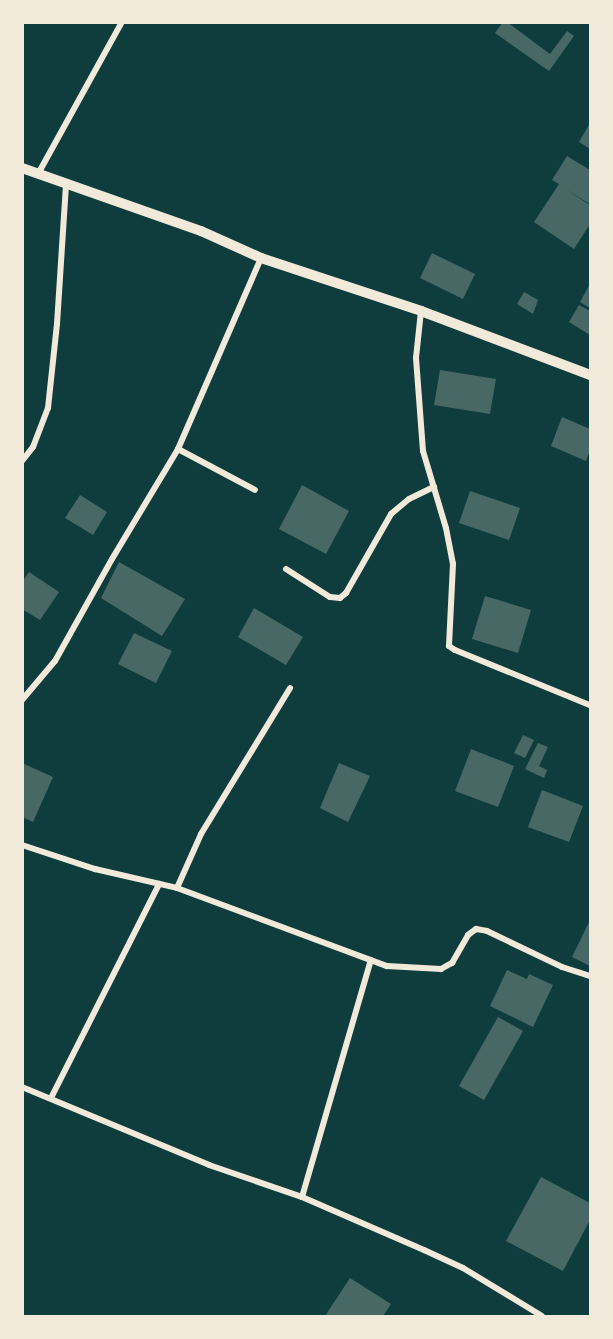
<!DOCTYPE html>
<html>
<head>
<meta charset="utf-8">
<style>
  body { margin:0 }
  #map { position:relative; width:613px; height:1339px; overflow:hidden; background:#0f3d3e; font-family:"Space Grotesk",sans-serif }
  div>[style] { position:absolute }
  .building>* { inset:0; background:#486865 }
  .minor>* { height:6px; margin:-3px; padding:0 3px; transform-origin:3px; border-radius:3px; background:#f1e9da }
  .tertiary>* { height:10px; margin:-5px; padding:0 5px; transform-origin:5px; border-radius:5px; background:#f1e9da }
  span { translate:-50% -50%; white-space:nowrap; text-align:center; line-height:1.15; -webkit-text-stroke:5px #f1e9da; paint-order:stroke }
  .frame { position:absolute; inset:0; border:24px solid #f1e9da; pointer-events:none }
</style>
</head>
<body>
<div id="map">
  <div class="building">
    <div style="clip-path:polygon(503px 22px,507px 22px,550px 54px,567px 31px,574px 36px,549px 71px,495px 33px)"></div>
    <div style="clip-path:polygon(590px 123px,590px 149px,579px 142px)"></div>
    <div style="clip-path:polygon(567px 156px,590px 170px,590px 204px,565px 189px,590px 205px,590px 224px,574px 249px,534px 222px,559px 184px,552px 180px)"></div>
    <div style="clip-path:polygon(432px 253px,475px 274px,463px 299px,420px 278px)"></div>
    <div style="clip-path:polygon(590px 284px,590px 308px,580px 302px)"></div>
    <div style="clip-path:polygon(524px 292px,538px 300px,533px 314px,517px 304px)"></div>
    <div style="clip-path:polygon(579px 305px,590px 311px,590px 335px,569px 322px)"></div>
    <div style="clip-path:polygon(440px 370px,496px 379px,490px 414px,434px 405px)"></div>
    <div style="clip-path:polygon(562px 417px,590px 429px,590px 450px,586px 461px,551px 446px)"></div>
    <div style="clip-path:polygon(302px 485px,349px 511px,326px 554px,279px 529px)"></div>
    <div style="clip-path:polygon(470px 491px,520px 508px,509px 540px,459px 523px)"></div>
    <div style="clip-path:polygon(80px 495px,107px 512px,93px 535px,65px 518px)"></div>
    <div style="clip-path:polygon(119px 562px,185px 599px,162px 636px,101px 598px)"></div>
    <div style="clip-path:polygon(29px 572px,59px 592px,40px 620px,22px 609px,22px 582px)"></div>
    <div style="clip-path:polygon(485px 596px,531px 610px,518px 653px,472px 639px)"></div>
    <div style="clip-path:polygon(254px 608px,303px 637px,286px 665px,238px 637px)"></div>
    <div style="clip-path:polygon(134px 633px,172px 651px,156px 683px,118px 664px)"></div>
    <div style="clip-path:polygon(523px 735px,534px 740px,525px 758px,514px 753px)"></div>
    <div style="clip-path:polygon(538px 743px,548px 747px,539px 766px,547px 770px,544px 778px,525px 769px)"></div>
    <div style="clip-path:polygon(471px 749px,514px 766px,498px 807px,455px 791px)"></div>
    <div style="clip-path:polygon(22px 763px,53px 777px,33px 822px,22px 817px)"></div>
    <div style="clip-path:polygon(339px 763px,370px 776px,348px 822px,320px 808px)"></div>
    <div style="clip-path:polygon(542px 790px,583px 806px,569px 842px,528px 827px)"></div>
    <div style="clip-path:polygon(590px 920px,590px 966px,572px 957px)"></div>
    <div style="clip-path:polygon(507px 970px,527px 979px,529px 974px,553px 985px,533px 1027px,490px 1006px)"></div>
    <div style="clip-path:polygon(498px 1017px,523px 1031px,484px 1100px,459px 1086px)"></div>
    <div style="clip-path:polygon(541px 1177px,590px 1203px,590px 1220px,563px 1271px,506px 1241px)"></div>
    <div style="clip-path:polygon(350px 1278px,391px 1304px,383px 1316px,325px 1316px)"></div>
  </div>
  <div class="minor">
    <div style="left:38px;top:174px;width:174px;rotate:-61.1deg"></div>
    <div style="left:421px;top:311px;width:47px;rotate:96.1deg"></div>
    <div style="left:416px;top:358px;width:93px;rotate:85.7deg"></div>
    <div style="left:423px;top:451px;width:80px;rotate:73.4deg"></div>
    <div style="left:446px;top:528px;width:37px;rotate:79deg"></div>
    <div style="left:453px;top:564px;width:82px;rotate:92.8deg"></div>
    <div style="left:449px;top:646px;width:7px;rotate:34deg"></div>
    <div style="left:455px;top:650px;width:146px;rotate:22.2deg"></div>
    <div style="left:178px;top:449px;width:87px;rotate:28deg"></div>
    <div style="left:22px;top:461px;width:18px;rotate:-52deg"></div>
    <div style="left:33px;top:447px;width:42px;rotate:-69deg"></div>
    <div style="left:48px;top:408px;width:84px;rotate:-83.9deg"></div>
    <div style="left:57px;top:324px;width:141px;rotate:-86.3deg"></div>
    <div style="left:286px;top:569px;width:52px;rotate:32.5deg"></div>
    <div style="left:330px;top:597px;width:10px;rotate:6deg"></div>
    <div style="left:340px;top:598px;width:8px;rotate:-40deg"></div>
    <div style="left:346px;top:593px;width:91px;rotate:-60.3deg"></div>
    <div style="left:391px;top:514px;width:23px;rotate:-40deg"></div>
    <div style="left:409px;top:499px;width:28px;rotate:-26deg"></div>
    <div style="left:22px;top:700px;width:51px;rotate:-49.8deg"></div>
    <div style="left:55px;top:661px;width:117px;rotate:-60.8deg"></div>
    <div style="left:112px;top:559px;width:128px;rotate:-59deg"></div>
    <div style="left:178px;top:449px;width:208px;rotate:-66.5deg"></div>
    <div style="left:22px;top:845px;width:77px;rotate:18.2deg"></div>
    <div style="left:95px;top:869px;width:84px;rotate:13deg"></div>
    <div style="left:177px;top:888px;width:224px;rotate:20.4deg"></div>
    <div style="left:387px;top:966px;width:54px;rotate:3.2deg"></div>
    <div style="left:441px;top:969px;width:13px;rotate:-29deg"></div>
    <div style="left:452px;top:963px;width:32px;rotate:-60deg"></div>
    <div style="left:468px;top:935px;width:10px;rotate:-37deg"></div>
    <div style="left:476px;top:929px;width:11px;rotate:10deg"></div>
    <div style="left:487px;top:931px;width:83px;rotate:25.6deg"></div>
    <div style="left:562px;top:967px;width:29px;rotate:18deg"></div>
    <div style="left:177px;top:888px;width:59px;rotate:-66deg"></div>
    <div style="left:201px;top:834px;width:171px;rotate:-58.6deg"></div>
    <div style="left:22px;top:1087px;width:203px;rotate:22.6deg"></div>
    <div style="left:209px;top:1165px;width:98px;rotate:19deg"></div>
    <div style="left:302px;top:1197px;width:133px;rotate:23.5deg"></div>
    <div style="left:424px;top:1250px;width:43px;rotate:24.8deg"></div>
    <div style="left:463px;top:1268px;width:92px;rotate:31.3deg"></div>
    <div style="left:51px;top:1098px;width:240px;rotate:-63.2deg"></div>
    <div style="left:302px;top:1197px;width:247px;rotate:-73.8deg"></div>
  </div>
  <div class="tertiary">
    <div style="left:22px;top:168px;width:190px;rotate:19.4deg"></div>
    <div style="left:201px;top:231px;width:66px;rotate:24.2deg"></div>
    <div style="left:261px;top:258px;width:169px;rotate:18.3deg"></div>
    <div style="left:421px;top:311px;width:181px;rotate:20.7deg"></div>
  </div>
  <div class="frame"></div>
</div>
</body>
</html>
